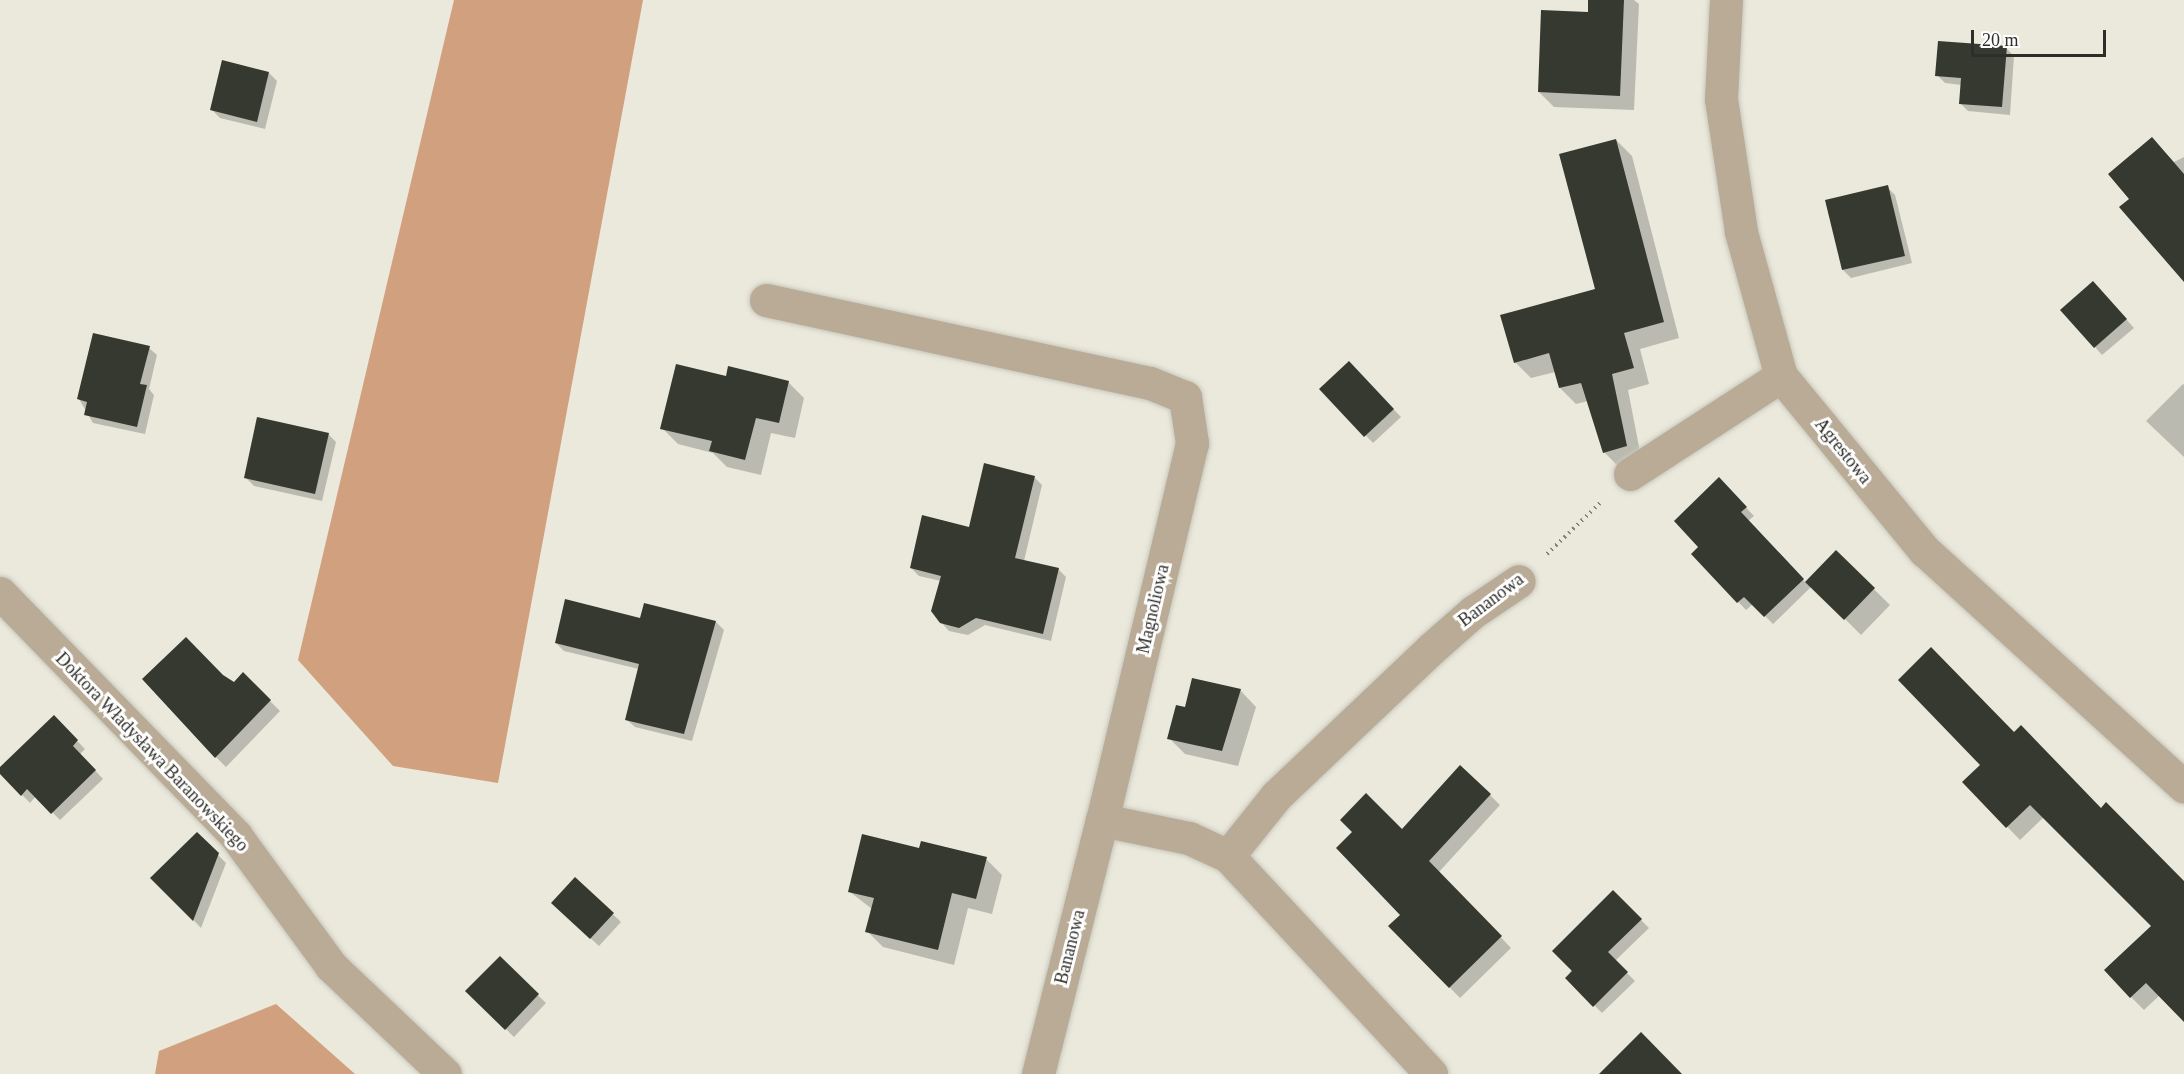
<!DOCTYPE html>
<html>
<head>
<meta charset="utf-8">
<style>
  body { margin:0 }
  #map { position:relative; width:2184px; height:1074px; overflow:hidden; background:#eae9dc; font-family:Georgia,serif }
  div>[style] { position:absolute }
  .forest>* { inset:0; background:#d1a07f }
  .shadow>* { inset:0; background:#0003 }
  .building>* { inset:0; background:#363930 }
  .path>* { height:4px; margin-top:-2px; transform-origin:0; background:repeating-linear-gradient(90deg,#84837b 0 1.5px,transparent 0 6px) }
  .roads { filter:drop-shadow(0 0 2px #c8c7bc) drop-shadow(0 0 2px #c8c7bc) }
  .minor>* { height:33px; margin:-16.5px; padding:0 16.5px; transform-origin:16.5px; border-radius:16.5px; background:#b9ab96 }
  span { translate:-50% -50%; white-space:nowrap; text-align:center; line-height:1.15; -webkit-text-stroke:6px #fff; paint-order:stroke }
  .street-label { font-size:18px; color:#2e2d28 }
  .scale { position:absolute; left:1971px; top:30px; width:135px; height:27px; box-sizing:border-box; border:3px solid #2e2d28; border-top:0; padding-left:8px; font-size:18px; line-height:21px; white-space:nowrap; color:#2e2d28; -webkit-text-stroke:4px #fff; paint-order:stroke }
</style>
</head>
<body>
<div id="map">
  <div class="forest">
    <div style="clip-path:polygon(454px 0,643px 0,498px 783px,393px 766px,298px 660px)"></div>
    <div style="clip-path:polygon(276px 1004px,355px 1074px,155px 1074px,159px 1051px)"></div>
  </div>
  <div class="shadow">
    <div style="clip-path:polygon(1590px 0,1634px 0,1639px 4px,1634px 110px,1554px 107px,1539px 92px,1589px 14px)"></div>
    <div style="clip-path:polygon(2006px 48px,2014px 56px,2010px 115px,1968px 111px,1960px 103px,1962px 85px,1945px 83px,1937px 75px)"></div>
    <div style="clip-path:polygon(269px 73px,277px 81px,265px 129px,220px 118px,212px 110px)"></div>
    <div style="clip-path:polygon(2152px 139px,2174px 162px,2184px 157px,2184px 278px,2131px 200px)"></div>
    <div style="clip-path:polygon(1616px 140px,1632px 156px,1679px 338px,1640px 349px,1649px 384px,1628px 390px,1642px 462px,1620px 468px,1604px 452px,1588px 401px,1576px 404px,1560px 388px,1555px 372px,1531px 378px,1515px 362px,1597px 290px)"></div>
    <div style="clip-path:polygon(1887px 187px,1895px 195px,1912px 263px,1851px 278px,1843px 270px)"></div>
    <div style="clip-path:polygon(2101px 291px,2134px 328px,2102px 355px,2095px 347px)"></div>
    <div style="clip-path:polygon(149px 348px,157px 355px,149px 389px,154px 395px,145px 434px,93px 423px,79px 399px)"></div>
    <div style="clip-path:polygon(1349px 363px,1401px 417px,1373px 443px,1321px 389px)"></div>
    <div style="clip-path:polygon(727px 378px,788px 382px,804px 398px,795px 438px,771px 433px,761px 475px,727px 467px,713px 453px,678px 444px,662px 428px)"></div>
    <div style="clip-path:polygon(2183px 384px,2184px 385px,2184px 457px,2146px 421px)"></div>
    <div style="clip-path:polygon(328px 434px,336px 442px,322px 501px,254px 486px,246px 478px)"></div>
    <div style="clip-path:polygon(1034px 477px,1042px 485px,1024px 561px,1058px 569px,1066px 577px,1051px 641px,985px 625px,968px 635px,949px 631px,941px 622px,941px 581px,919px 576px,911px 568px,970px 528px)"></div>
    <div style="clip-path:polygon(1719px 479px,1754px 516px,1748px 521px,1806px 583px,1836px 552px,1890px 605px,1861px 635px,1812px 586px,1773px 624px,1753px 604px,1746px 610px,1693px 554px,1701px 547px)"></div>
    <div style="clip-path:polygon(645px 605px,716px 622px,724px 630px,692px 741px,635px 727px,627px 720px,639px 669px,564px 651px,556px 643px,642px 619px)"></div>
    <div style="clip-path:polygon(243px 674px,280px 711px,226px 767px,216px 757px,223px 677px,234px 684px)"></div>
    <div style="clip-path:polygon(1240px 690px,1256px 707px,1238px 766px,1185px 754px,1169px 738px,1186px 709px)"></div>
    <div style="clip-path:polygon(54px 717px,85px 749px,80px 754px,103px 779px,60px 820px,36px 796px,30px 803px,0 772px)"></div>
    <div style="clip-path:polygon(2014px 734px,2101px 810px,2184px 891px,2184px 1014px,2160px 995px,2144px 1010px,2131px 997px,2153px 926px,2044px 817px,2020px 840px,1964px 782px)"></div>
    <div style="clip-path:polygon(1490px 795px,1500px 805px,1439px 872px,1511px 948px,1460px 998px,1390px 926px,1402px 915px,1402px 831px)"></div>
    <div style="clip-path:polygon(197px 834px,226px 863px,201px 928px,153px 878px)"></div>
    <div style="clip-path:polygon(921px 849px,986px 859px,1002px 875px,992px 914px,968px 908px,954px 965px,883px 947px,867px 931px,872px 909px,850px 892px)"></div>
    <div style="clip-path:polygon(576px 879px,621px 922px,599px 946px,561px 911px)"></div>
    <div style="clip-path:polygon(1613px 892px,1649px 928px,1615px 961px,1635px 981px,1602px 1013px,1567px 978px)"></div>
    <div style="clip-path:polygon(500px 959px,546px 1003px,514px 1037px,467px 991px)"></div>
  </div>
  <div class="building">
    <div style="clip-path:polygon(1588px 0,1624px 0,1620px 96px,1538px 92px,1541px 10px,1588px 12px)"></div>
    <div style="clip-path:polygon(1938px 41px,2007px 46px,2002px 107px,1959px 104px,1961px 78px,1935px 76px)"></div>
    <div style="clip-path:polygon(222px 60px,269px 72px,257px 122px,210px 110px)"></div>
    <div style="clip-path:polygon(2152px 137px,2184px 174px,2184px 282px,2119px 207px,2129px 199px,2108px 174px)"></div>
    <div style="clip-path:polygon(1616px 139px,1664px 322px,1624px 333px,1634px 368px,1612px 374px,1627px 446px,1603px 453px,1581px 383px,1559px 388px,1549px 353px,1514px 363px,1500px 315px,1595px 289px,1559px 154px)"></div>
    <div style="clip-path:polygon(1888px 185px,1905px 256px,1842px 270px,1825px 200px)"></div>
    <div style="clip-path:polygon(2093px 281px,2127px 319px,2094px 348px,2060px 310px)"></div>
    <div style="clip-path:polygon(93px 333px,150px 346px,140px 384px,147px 385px,137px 427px,84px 415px,87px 402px,77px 399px)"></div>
    <div style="clip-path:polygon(1349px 361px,1394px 409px,1364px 437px,1319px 389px)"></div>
    <div style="clip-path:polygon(676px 364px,726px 376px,728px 366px,789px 381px,779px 423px,756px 418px,745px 460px,709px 451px,712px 441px,660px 429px)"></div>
    <div style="clip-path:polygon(257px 417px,329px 433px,315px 494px,244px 478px)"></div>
    <div style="clip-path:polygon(984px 463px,1035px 476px,1015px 558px,1059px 568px,1043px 634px,976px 618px,959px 628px,940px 623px,931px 611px,941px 576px,910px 568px,922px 515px,969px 527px)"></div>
    <div style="clip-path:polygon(1719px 477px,1747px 507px,1741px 512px,1804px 579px,1764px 617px,1744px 597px,1737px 603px,1691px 554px,1698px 547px,1674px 521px)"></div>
    <div style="clip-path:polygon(1836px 550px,1875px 588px,1844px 620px,1805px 582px)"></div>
    <div style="clip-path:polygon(565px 599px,640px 618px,644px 603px,716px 621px,684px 734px,625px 720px,639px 664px,555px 643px)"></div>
    <div style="clip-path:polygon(186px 637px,223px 675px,234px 682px,243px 672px,271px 700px,215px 758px,142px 679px)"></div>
    <div style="clip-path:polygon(1931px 647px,2014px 732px,2021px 725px,2101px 808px,2106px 802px,2184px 881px,2184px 1022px,2146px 983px,2130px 998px,2104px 970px,2151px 926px,2030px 805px,2006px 828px,1962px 782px,1980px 765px,1898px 680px)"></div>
    <div style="clip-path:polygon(1192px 678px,1241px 689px,1222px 751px,1167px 739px,1176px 705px,1185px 707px)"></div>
    <div style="clip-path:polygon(54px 715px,78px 740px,73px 746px,96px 770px,51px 814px,27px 789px,21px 796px,0 774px,0 767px)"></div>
    <div style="clip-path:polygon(1460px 765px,1491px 794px,1429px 861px,1502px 936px,1449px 988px,1388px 926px,1400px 915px,1336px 848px,1352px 832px,1340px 820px,1366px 793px,1402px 829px)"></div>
    <div style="clip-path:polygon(197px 832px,219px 853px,193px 921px,150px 878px)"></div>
    <div style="clip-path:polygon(862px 834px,919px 848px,921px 841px,987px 857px,976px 899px,952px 893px,938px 950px,865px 932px,874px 898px,848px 892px)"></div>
    <div style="clip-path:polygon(575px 877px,614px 913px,590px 939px,551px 903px)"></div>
    <div style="clip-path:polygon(1613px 890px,1642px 919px,1608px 952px,1628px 972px,1593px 1007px,1565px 978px,1572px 971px,1552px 951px)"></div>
    <div style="clip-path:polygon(500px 956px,539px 994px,505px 1030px,465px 991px)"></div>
    <div style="clip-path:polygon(1641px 1032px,1682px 1074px,1599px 1074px)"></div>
  </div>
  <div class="path">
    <div style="left:1547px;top:554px;width:76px;rotate:-43.9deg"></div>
  </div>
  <div class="roads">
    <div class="minor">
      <div style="left:1726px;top:0;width:99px;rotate:92.9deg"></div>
      <div style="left:1721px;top:99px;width:134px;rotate:81.4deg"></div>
      <div style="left:1741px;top:232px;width:149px;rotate:74.5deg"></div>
      <div style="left:1781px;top:376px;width:227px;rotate:50.6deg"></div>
      <div style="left:1925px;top:551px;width:350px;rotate:42.3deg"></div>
      <div style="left:766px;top:300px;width:393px;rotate:12.2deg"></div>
      <div style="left:1150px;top:383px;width:38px;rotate:22deg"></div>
      <div style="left:1185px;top:397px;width:47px;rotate:81.3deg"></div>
      <div style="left:1192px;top:443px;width:388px;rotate:103.4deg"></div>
      <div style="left:1102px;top:820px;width:89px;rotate:11.7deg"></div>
      <div style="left:1189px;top:838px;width:43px;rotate:24.8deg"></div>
      <div style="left:1228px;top:856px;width:298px;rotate:47deg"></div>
      <div style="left:1630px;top:474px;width:180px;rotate:-33deg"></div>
      <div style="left:0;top:593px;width:339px;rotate:45.8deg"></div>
      <div style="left:236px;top:836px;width:161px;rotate:53.8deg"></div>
      <div style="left:331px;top:966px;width:157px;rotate:43.5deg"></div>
      <div style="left:1228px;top:856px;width:77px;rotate:-51.3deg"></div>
      <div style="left:1276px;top:796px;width:215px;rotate:-43.5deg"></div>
      <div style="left:1432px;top:648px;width:55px;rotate:-41.3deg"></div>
      <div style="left:1473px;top:612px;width:55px;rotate:-34deg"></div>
      <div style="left:1038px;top:1074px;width:262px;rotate:-75.9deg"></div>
    </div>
  </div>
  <div class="street-label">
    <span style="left:1843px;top:451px;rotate:51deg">Agrestowa</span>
    <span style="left:1491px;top:600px;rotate:-37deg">Bananowa</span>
    <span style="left:1153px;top:609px;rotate:-77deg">Magnoliowa</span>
    <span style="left:152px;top:752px;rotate:46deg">Doktora Władysława Baranowskiego</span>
    <span style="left:1070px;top:947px;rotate:-76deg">Bananowa</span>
  </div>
  <div class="scale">20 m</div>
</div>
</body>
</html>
